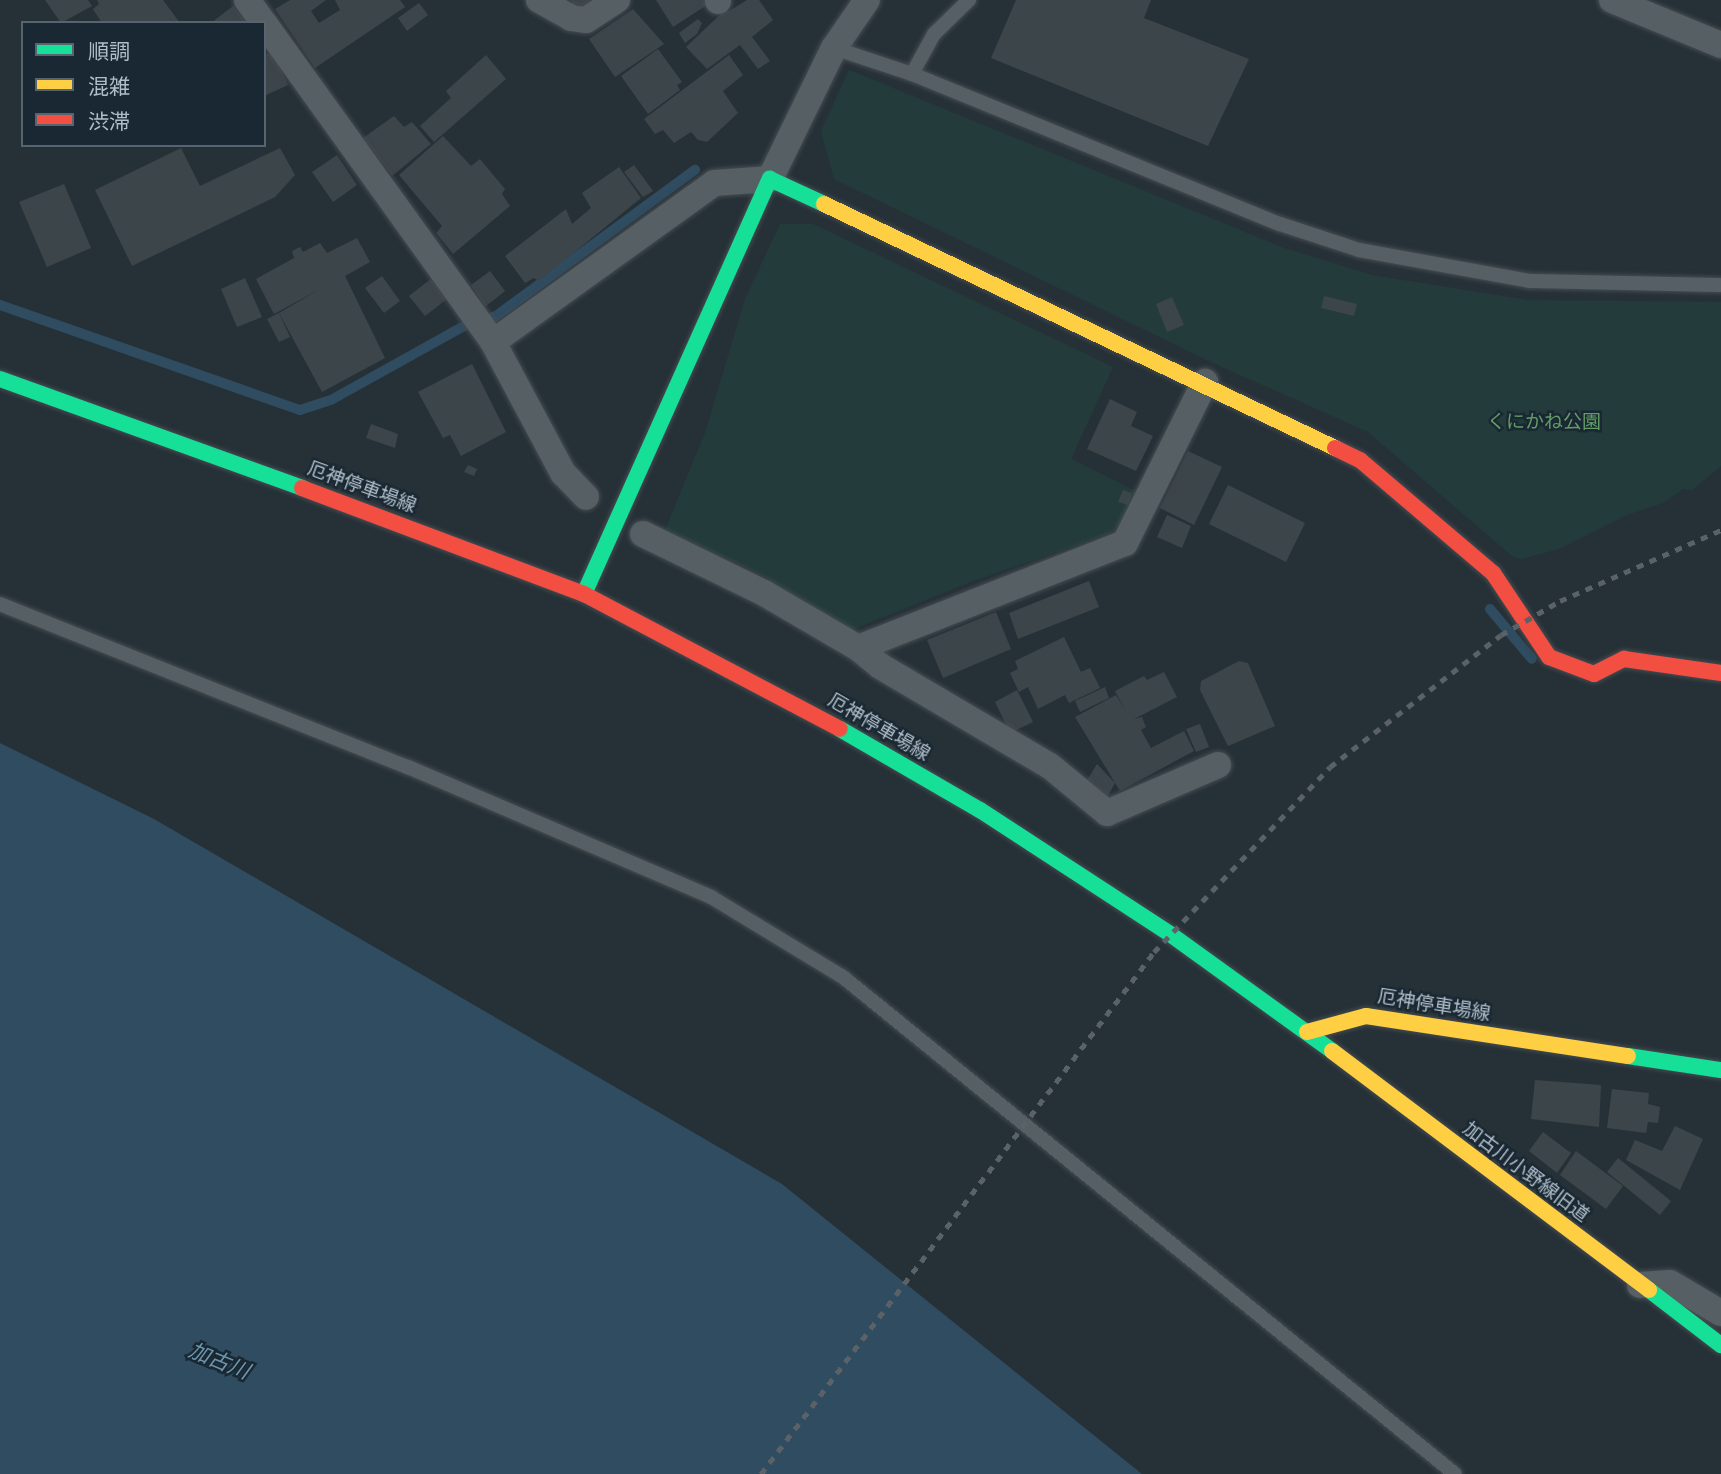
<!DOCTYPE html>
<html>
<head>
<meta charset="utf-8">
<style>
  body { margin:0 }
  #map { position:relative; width:1721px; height:1474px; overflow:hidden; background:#263137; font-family:Figtree,"Noto Sans JP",sans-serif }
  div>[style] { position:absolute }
  .green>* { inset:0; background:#233c3b }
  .water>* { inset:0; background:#2f4c60 }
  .stream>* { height:10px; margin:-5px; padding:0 5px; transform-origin:5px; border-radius:5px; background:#2f4c60 }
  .building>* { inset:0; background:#3c454a }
  .roads { filter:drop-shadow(0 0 2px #454c51) drop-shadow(0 0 2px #454c51) }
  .lane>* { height:14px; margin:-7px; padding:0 7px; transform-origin:7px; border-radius:7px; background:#565f64 }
  .street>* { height:26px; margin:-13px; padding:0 13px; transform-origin:13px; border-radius:13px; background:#565f64 }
  .fast>* { height:16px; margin:-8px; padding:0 8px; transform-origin:8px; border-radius:8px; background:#16e098 }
  .slow>* { height:16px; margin:-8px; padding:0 8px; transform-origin:8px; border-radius:8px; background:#ffcf43 }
  .jam>* { height:16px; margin:-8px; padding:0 8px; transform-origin:8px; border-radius:8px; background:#f24e42 }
  .rail>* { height:5px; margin-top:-2.5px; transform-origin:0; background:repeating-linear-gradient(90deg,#5a6268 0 7px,transparent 0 14px) }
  span { translate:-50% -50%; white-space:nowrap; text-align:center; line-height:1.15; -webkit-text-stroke:5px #192832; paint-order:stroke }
  .park-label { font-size:19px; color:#639d66 }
  .street-label { font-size:19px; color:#afbec9 }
  .water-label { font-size:21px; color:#6c96b0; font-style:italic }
  .legend { position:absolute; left:21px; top:21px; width:245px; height:126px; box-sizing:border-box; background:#192832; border:2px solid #55646e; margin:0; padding:9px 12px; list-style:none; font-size:21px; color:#afbec9 }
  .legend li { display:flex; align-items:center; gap:14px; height:35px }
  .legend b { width:35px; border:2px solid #55646e }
</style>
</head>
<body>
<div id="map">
  <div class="green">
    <div style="clip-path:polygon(849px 70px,1284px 248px,1372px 275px,1527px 300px,1721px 302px,1721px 466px,1692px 490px,1683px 489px,1663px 503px,1627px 515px,1559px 549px,1521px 559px,1512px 556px,1368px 432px,1213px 363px,834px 179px,821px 131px)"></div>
    <div style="clip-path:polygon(780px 224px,813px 224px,1113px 367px,1071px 459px,1138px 492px,1127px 519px,1108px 534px,971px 582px,852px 630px,764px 576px,665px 530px,705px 433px,745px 299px)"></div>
  </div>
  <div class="water">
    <div style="clip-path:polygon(0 743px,154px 819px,782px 1184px,1142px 1474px,0 1474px)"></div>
  </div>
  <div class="stream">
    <div style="left:0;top:305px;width:318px;rotate:19.3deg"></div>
    <div style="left:300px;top:410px;width:33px;rotate:-18deg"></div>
    <div style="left:331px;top:400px;width:154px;rotate:-29.1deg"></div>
    <div style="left:466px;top:325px;width:31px;rotate:-17deg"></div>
    <div style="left:496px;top:316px;width:247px;rotate:-36.3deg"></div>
    <div style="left:1490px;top:609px;width:65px;rotate:50deg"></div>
  </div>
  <div class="building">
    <div style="clip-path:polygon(45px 0,88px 0,92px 6px,61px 23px)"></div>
    <div style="clip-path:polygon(97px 0,163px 0,180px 23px,102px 23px,93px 9px,99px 4px)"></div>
    <div style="clip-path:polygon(290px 0,326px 0,311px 11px,319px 23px,340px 10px,335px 0,400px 0,405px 7px,315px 68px,275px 9px)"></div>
    <div style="clip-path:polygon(570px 0,592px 0,577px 10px)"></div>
    <div style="clip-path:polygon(656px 0,708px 0,710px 3px,673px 27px)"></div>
    <div style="clip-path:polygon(747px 0,759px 0,773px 20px,752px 37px,770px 61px,758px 69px,740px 45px,707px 69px,686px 47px,726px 9px,729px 11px)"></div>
    <div style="clip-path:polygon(1016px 0,1151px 0,1144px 18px,1249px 59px,1208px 146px,991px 58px)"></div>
    <div style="clip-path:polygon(419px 3px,428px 15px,407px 31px,398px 18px)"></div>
    <div style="clip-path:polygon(233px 6px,247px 23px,211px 23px)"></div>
    <div style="clip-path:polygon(633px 9px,664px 44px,615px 77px,589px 39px)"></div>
    <div style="clip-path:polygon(698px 19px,702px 23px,697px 34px,685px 43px,679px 33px)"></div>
    <div style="clip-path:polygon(658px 49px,682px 82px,677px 85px,680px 90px,648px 114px,621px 76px)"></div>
    <div style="clip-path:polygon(273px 51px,288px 85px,264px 96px,264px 55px)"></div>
    <div style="clip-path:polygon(486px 55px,506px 79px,434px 142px,420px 126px,451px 98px,446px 91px)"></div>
    <div style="clip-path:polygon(729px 55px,743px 75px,723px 91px,738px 113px,707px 142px,698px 140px,691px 132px,674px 143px,663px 130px,655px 134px,644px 119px)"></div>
    <div style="clip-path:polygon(394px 116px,404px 127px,412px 122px,431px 144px,392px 176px,363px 138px)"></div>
    <div style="clip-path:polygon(443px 136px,471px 166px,480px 159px,505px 189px,502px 194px,510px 206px,453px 254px,436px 233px,442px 226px,399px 175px)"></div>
    <div style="clip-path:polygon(181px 148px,200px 186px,280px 148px,295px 175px,275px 197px,132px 266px,95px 190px)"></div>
    <div style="clip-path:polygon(337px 155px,357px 185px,333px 202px,312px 172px)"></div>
    <div style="clip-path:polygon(634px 165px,653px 191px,643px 197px,624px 172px)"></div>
    <div style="clip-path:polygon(619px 167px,641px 198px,539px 281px,534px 278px,525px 283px,505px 256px,566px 209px,572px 224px,591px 208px,582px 193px)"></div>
    <div style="clip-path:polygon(64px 184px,91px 248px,47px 267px,19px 202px)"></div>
    <div style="clip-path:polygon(357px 238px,370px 262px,345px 276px,385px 358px,322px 392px,279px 313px,320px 289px,274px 314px,256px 279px,294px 258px,292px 251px,300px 247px,303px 252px,320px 243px,327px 253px)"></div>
    <div style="clip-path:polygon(490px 271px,505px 291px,485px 307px,471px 285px)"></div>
    <div style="clip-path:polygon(382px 276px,400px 301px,384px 313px,365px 288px)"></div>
    <div style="clip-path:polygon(245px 278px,262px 317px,237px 327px,221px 289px)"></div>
    <div style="clip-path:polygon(432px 278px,447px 299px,425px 316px,409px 296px)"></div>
    <div style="clip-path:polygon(1324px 296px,1357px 304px,1354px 316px,1321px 308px)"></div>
    <div style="clip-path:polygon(1172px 297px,1184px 325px,1167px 332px,1156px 304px)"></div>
    <div style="clip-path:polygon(279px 313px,290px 337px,279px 342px,267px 319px)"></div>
    <div style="clip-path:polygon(472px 364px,506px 432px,461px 456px,450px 435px,443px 438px,418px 392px)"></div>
    <div style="clip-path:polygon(1110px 399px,1137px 412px,1131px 426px,1153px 436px,1136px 471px,1087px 449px)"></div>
    <div style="clip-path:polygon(371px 424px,398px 434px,395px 448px,366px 438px)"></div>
    <div style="clip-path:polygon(1188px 451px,1222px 467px,1194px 525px,1160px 508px)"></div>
    <div style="clip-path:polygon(468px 465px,477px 469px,474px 476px,464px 472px)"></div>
    <div style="clip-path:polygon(1228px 485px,1305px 523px,1286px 562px,1209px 524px)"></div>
    <div style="clip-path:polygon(1123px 490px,1132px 493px,1128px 505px,1118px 502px)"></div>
    <div style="clip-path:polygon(1167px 515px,1191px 526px,1182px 548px,1157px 537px)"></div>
    <div style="clip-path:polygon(1089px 581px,1099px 607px,1018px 639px,1009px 613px)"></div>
    <div style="clip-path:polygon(996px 612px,1011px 649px,943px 678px,927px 640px)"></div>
    <div style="clip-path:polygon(1064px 637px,1081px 672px,1090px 668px,1100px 688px,1069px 703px,1065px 695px,1038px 709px,1028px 687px,1019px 692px,1010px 673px,1018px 669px,1015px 661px)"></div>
    <div style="clip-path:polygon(1239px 661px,1248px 663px,1275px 726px,1228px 746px,1200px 690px,1201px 681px)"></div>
    <div style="clip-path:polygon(1164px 672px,1177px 697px,1134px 719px,1142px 717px,1146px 727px,1141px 730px,1151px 748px,1184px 731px,1194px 751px,1120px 791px,1075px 717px,1116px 695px,1125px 710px,1115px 691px,1144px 676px,1147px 680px)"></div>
    <div style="clip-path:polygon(1105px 687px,1109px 698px,1080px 712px,1075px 701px)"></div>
    <div style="clip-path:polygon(1017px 690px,1033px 722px,1010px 733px,995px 702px)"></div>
    <div style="clip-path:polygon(1200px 724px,1209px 747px,1196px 752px,1186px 729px)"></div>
    <div style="clip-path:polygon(1097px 764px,1115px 783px,1107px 798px,1084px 785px)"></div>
    <div style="clip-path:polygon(1535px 1080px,1601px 1085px,1599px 1127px,1531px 1119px)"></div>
    <div style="clip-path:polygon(1612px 1089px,1649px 1093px,1648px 1104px,1660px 1107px,1658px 1123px,1648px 1122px,1646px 1133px,1607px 1128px)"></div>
    <div style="clip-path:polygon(1675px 1126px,1703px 1139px,1680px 1190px,1626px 1160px,1635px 1140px,1662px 1151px)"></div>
    <div style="clip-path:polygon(1543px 1132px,1571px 1153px,1557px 1173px,1529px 1151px)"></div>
    <div style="clip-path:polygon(1576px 1151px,1623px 1186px,1606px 1209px,1560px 1175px)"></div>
    <div style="clip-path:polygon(1618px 1158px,1671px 1201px,1660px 1215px,1607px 1172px)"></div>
  </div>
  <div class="roads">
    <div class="lane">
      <div style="left:834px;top:48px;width:82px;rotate:18.4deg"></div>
      <div style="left:912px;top:74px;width:397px;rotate:22.2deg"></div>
      <div style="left:1280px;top:224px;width:83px;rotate:18.2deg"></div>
      <div style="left:1359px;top:250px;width:173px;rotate:10.3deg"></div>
      <div style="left:1529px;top:281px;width:192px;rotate:1.2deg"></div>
      <div style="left:912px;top:74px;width:46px;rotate:-61.2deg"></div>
      <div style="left:934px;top:34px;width:49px;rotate:-44.2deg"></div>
      <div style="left:0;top:604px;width:439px;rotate:21.8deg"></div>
      <div style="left:408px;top:767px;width:330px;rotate:23.2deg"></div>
      <div style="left:711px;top:897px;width:154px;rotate:31.2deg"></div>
      <div style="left:843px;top:977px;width:788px;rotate:39.08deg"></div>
    </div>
    <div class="street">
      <div style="left:247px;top:0;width:29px;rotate:54deg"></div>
      <div style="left:539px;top:0;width:37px;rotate:29deg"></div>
      <div style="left:571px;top:18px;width:15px;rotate:8deg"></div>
      <div style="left:586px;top:20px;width:37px;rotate:-33deg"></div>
      <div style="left:718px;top:0;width:1px;rotate:90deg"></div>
      <div style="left:1612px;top:0;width:118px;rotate:22.4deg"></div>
      <div style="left:264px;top:23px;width:393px;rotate:54.3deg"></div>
      <div style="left:493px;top:342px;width:149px;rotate:61.9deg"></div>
      <div style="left:563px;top:473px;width:33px;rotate:46deg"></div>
      <div style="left:493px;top:342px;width:272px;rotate:-35.7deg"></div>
      <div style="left:714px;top:183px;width:56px;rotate:-4.1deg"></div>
      <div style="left:770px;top:179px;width:146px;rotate:-64deg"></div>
      <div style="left:834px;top:48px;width:58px;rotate:-55.5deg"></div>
      <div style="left:643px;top:534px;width:135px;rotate:26deg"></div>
      <div style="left:764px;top:593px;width:109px;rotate:30.3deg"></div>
      <div style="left:858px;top:648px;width:287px;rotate:-21.5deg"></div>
      <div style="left:1125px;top:543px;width:180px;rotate:-63.6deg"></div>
      <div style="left:858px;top:648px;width:28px;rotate:39deg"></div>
      <div style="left:880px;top:666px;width:197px;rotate:30.5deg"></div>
      <div style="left:1050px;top:766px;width:74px;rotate:39.5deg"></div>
      <div style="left:1107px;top:813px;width:121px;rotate:-23.4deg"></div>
      <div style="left:1640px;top:1285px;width:30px;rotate:-4deg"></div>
      <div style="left:1670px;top:1283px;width:59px;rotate:30.5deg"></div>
    </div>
    <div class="fast">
      <div style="left:0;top:379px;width:321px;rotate:19.8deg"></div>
      <div style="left:584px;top:594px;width:455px;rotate:-65.9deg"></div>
      <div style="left:770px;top:179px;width:60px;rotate:24.8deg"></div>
      <div style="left:840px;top:729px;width:162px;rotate:30.1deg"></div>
      <div style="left:980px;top:810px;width:227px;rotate:33.1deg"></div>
      <div style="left:1170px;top:934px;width:200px;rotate:35.8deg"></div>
      <div style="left:1628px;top:1056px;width:94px;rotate:8.6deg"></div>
      <div style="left:1649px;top:1290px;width:91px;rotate:37.4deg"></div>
    </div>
    <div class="slow">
      <div style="left:824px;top:204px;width:566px;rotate:25.52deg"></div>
      <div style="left:1307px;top:1032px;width:61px;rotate:-15.2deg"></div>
      <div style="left:1366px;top:1016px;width:265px;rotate:8.7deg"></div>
      <div style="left:1332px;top:1051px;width:397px;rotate:37deg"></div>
    </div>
    <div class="jam">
      <div style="left:1335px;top:448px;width:28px;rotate:26deg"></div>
      <div style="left:1360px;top:460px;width:175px;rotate:40.4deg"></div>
      <div style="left:1493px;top:573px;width:101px;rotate:56.3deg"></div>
      <div style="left:1549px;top:657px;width:48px;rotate:20.7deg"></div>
      <div style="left:1594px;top:674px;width:34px;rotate:-27deg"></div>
      <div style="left:1624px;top:659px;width:98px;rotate:8.2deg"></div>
      <div style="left:302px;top:488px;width:301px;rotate:20.6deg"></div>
      <div style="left:584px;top:594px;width:289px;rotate:27.8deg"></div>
    </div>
  </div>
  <div class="rail">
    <div style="left:761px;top:1474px;width:653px;rotate:-53.02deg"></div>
    <div style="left:1154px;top:952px;width:255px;rotate:-46.4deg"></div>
    <div style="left:1330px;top:767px;width:216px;rotate:-37.7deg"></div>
    <div style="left:1501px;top:635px;width:68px;rotate:-30deg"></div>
    <div style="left:1560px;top:601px;width:176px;rotate:-23.8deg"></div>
  </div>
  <div class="park-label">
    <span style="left:1544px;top:422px">くにかね公園</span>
  </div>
  <div class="street-label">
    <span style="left:362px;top:487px;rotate:20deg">厄神停車場線</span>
    <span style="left:879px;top:727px;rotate:30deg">厄神停車場線</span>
    <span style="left:1434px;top:1005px;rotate:9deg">厄神停車場線</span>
    <span style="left:1526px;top:1172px;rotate:37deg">加古川小野線旧道</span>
  </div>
  <div class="water-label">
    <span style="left:219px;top:1361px;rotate:22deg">加古川</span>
  </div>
  <ul class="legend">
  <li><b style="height:9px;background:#16e098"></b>順調</li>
  <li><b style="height:9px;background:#ffcf43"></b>混雑</li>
  <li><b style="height:9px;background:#f24e42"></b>渋滞</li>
  </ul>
</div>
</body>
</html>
